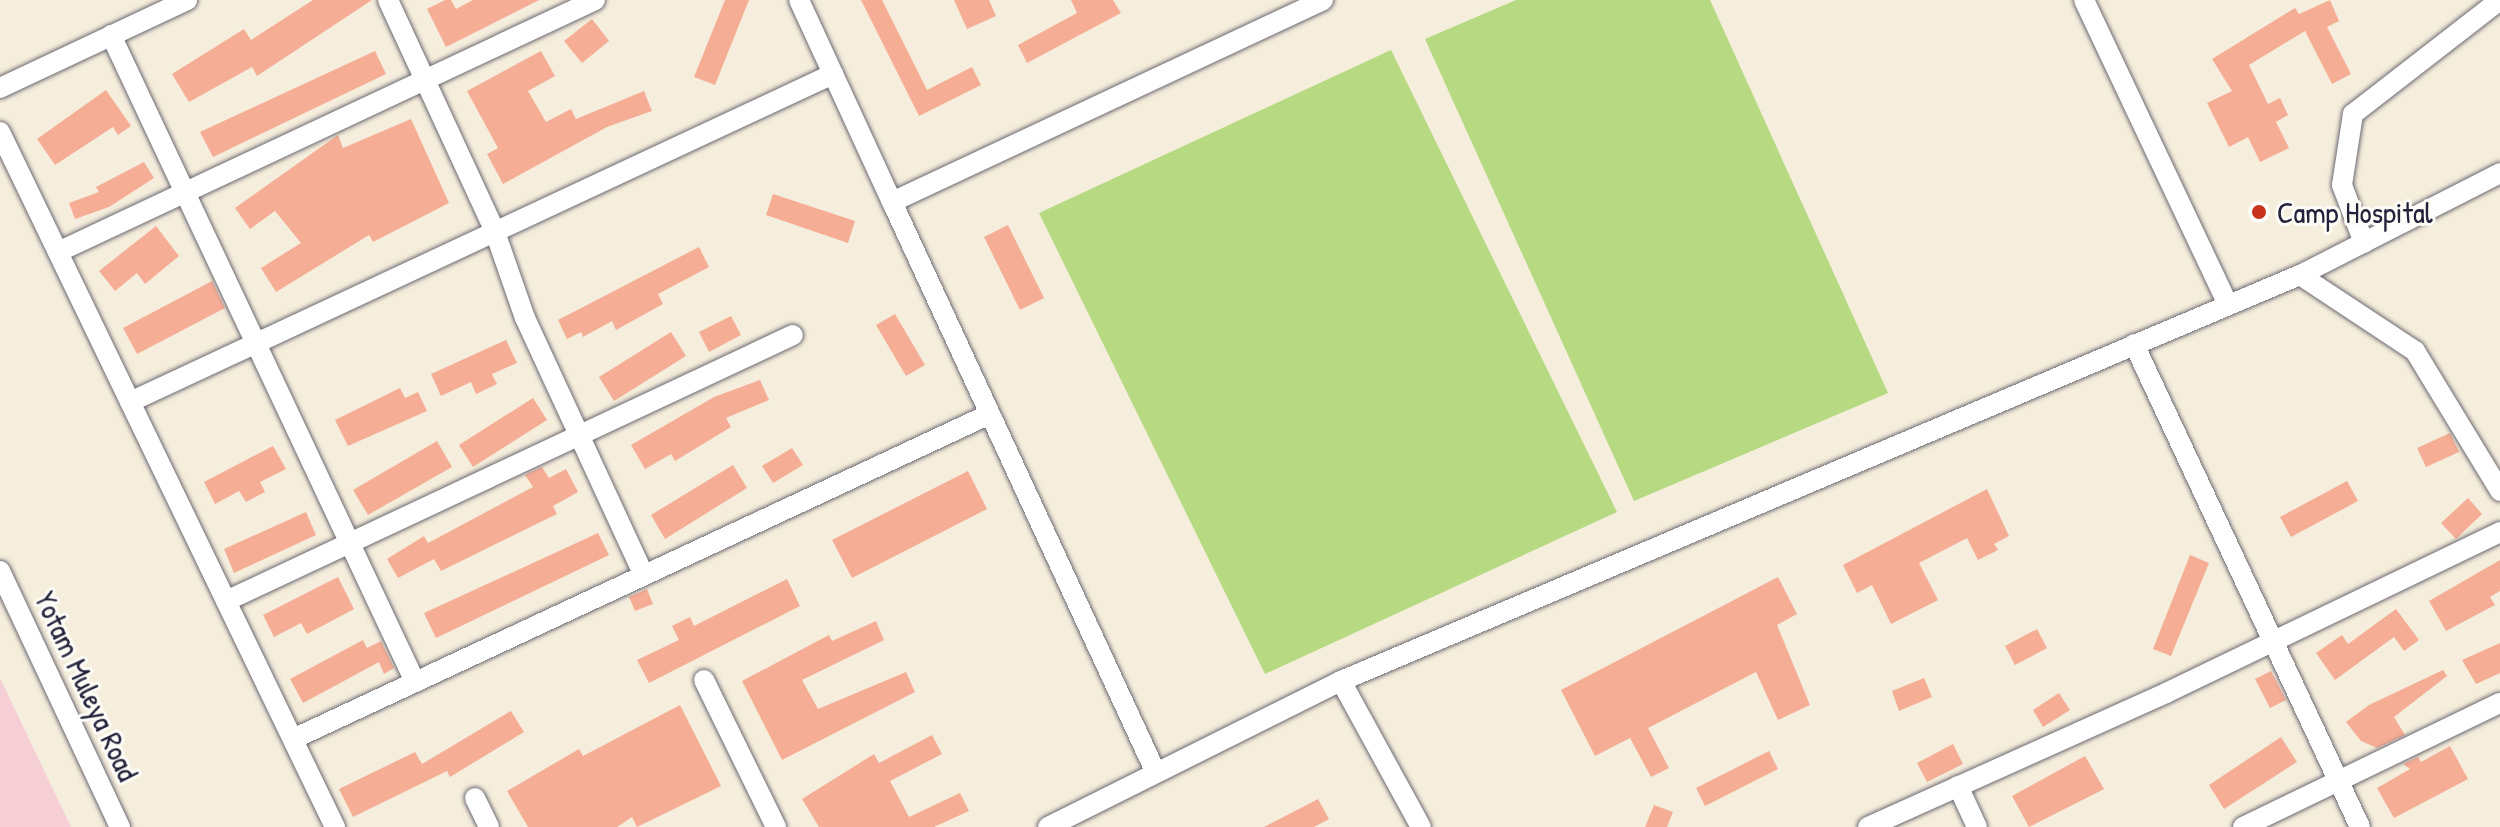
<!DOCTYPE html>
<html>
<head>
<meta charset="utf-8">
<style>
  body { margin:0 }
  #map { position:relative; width:2500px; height:827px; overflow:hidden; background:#f5eedc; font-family:"Patrick Hand",sans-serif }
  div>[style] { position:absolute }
  .built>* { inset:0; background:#f6cfd6 }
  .green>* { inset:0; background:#b6d982 }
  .building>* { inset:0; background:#f6ad96 }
  .roads { filter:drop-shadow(0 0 2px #6c6973) drop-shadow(0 0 2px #6c6973) }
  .minor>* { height:20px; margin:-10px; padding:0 10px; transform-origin:10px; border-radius:10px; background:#fff }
  .dots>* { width:22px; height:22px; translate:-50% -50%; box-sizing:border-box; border:4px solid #fdfcf7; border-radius:50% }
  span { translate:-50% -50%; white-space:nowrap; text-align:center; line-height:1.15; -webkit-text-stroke:6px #fdfcf7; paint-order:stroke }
  .poi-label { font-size:30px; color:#22223b }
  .left { translate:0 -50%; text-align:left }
  .street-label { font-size:30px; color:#22223b }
</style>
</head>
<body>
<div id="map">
  <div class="built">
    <div style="clip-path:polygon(0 678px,71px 827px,0 827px)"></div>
  </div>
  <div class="green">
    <div style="clip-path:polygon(1516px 0,1710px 0,1888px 393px,1634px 501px,1425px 39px)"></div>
    <div style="clip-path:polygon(1391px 50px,1617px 512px,1265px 674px,1039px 213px)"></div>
  </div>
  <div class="building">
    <div style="clip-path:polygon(313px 0,372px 0,257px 76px,252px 67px,189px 102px,172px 74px,244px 29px,251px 40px)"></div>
    <div style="clip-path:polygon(445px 0,451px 0,456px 9px,473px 0,539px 0,446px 47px,427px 9px)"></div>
    <div style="clip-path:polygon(725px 0,749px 0,715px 85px,694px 77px)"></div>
    <div style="clip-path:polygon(861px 0,882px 0,927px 90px,972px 67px,981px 85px,919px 116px)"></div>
    <div style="clip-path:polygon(954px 0,989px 0,996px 16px,967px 29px)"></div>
    <div style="clip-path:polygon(1071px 0,1113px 0,1121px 13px,1027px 63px,1018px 45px,1077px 13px)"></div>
    <div style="clip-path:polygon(2330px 0,2339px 21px,2327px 27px,2351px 74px,2332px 84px,2305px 31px,2249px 65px,2268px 104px,2280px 98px,2288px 115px,2276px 122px,2289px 148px,2260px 162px,2248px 137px,2229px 147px,2207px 103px,2232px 91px,2212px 59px,2295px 8px,2299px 14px)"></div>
    <div style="clip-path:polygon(592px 19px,609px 41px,582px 63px,564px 41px)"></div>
    <div style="clip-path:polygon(375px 51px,386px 74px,213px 157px,200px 132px)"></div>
    <div style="clip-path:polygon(541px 51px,555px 76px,528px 91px,546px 122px,571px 109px,576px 119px,644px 91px,652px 111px,607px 127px,503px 184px,487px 154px,498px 148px,467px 91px)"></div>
    <div style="clip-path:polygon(106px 90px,131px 126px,118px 135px,113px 127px,55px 165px,37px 139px)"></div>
    <div style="clip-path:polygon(411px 119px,449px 203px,373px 242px,369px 235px,276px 292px,261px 268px,301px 243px,275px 211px,250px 229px,235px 208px,338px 135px,343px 148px)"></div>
    <div style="clip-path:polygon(144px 162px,154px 178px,109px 207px,75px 219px,69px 203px,99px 192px,96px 187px)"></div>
    <div style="clip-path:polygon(773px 194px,855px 221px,848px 243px,766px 215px)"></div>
    <div style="clip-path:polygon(1008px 225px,1044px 298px,1020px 310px,984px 237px)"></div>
    <div style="clip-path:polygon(156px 226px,179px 256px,145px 284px,137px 273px,115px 291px,99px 271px)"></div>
    <div style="clip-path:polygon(699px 247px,709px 267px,658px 294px,663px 304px,616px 330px,612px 321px,583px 337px,581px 332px,567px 339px,558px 320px)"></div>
    <div style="clip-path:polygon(212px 281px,225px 308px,137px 354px,123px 328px)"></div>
    <div style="clip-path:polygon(895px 314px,925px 365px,906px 376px,876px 325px)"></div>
    <div style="clip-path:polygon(731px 316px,741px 335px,709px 352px,699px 332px)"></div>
    <div style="clip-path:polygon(671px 332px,686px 356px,614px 401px,599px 377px)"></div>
    <div style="clip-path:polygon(506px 340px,517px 363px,492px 374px,497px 384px,476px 394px,471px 382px,441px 396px,431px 374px)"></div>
    <div style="clip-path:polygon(760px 380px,769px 400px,726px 418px,731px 427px,675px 461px,671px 454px,645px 469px,631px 445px,714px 397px)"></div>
    <div style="clip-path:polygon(400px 388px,405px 398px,418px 392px,427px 411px,348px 446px,335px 420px)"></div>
    <div style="clip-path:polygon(533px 398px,547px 420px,473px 467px,459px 445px)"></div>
    <div style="clip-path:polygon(2450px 433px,2459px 452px,2426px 467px,2417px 448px)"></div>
    <div style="clip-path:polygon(437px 441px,452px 467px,368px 515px,353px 490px)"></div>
    <div style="clip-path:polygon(273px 446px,286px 469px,260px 482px,265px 492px,246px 502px,239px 491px,215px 504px,204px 482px)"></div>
    <div style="clip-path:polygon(792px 448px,803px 465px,773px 483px,762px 466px)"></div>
    <div style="clip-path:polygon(733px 465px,747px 488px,665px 539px,651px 515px)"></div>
    <div style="clip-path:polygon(542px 467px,549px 478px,566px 469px,578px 492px,553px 506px,557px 514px,441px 571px,434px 559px,398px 578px,387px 559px,424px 536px,428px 543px,533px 487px,525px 475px)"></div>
    <div style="clip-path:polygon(968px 471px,987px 509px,852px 578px,832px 540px)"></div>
    <div style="clip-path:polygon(2347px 481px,2358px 501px,2291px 537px,2280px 517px)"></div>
    <div style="clip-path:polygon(1987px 489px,2009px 536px,1994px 544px,1998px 550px,1978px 560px,1967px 538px,1919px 563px,1938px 600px,1891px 624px,1872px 585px,1857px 593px,1843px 565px)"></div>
    <div style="clip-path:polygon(2468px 498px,2482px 514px,2456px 539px,2441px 523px)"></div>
    <div style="clip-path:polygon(306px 512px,316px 535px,234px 573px,224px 549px)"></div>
    <div style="clip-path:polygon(598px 533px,609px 555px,436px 638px,424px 613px)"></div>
    <div style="clip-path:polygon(2190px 555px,2209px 563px,2171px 656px,2153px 649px)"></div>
    <div style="clip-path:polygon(2500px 560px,2500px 591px,2490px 597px,2495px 605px,2446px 631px,2429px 601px)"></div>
    <div style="clip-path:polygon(338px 577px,354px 609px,307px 634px,301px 623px,274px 637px,263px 615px)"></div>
    <div style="clip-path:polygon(1778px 577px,1797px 614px,1777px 625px,1810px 705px,1778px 720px,1756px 672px,1648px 728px,1669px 768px,1651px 777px,1630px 738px,1595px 756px,1561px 690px)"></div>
    <div style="clip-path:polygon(787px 579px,800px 606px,649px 683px,637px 660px,679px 640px,672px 626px,690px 617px,694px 626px)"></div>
    <div style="clip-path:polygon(647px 589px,653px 604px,635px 611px,629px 597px)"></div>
    <div style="clip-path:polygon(2396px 609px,2419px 640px,2404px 651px,2394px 637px,2335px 680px,2316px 653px,2342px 635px,2348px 644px)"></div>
    <div style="clip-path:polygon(876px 621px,884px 640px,802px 680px,818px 709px,906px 672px,915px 692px,782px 760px,742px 681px,829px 635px,832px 641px)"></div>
    <div style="clip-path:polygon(2037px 629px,2047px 648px,2015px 665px,2005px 646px)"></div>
    <div style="clip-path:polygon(363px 640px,367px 648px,381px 641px,394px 668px,384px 674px,379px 662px,303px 703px,290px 679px)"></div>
    <div style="clip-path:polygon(2500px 643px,2500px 673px,2476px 684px,2462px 660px)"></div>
    <div style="clip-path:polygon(2443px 670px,2447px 676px,2394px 717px,2405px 735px,2377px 748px,2361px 741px,2346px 722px,2369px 705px)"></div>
    <div style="clip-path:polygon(2271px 671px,2286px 700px,2270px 708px,2255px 679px)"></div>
    <div style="clip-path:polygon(1924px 678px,1932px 697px,1899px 711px,1892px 691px)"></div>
    <div style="clip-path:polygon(2059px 693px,2070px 710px,2043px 727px,2033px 710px)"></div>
    <div style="clip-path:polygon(680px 705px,721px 786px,637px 827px,632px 817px,617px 827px,528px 827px,507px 791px,579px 749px,583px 756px)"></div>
    <div style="clip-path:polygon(511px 711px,524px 732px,450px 777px,447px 771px,353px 817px,339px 789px,415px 752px,422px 764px)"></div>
    <div style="clip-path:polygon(932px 735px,942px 754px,890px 781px,909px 817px,960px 793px,969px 811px,934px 827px,819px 827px,802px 799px,874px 754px,879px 763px)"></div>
    <div style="clip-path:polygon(2281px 737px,2297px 762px,2224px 809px,2209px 785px)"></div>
    <div style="clip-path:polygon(1953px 744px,1963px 764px,1927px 782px,1917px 763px)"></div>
    <div style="clip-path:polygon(2450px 746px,2468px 779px,2394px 818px,2377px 788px,2410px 769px,2403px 764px,2418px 757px,2421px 762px)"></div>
    <div style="clip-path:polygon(1769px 751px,1778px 769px,1705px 806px,1696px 788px)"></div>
    <div style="clip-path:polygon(2085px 756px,2104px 789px,2029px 827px,2012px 796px)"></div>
    <div style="clip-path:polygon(1318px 799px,1329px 819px,1314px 827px,1264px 827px)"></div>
    <div style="clip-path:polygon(1654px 805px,1673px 812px,1667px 827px,1645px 827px)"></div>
  </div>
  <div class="roads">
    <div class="minor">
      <div style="left:388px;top:0;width:255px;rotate:65.2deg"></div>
      <div style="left:495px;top:232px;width:91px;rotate:70.8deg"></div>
      <div style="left:525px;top:318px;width:283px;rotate:65.2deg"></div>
      <div style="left:799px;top:0;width:222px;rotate:65.3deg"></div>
      <div style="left:2084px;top:0;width:335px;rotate:64.7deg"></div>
      <div style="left:111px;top:35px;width:715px;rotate:64.83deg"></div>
      <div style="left:0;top:88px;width:207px;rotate:-25.2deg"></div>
      <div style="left:0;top:132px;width:772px;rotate:64.27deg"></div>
      <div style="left:2364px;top:243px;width:62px;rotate:-110.8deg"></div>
      <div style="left:2342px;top:185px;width:72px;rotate:-81.2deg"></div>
      <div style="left:2353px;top:114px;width:186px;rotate:-37.8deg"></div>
      <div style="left:58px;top:252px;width:593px;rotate:-25.14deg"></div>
      <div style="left:2300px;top:275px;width:138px;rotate:33.5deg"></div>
      <div style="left:2415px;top:351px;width:164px;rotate:58.7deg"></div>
      <div style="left:2134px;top:344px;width:533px;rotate:64.92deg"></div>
      <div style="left:130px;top:402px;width:776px;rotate:-25.01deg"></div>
      <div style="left:0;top:571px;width:283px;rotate:64.9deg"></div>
      <div style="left:226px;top:601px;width:626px;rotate:-25.13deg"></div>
      <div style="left:704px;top:680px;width:164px;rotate:63.9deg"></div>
      <div style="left:1341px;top:681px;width:166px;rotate:61.3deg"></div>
      <div style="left:293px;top:739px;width:769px;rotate:-25deg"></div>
      <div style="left:1156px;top:773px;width:629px;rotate:-114.81deg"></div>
      <div style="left:892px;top:202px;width:476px;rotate:-25.1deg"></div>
      <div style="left:1958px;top:786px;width:45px;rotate:65.1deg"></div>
      <div style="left:475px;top:798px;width:32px;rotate:64deg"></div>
      <div style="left:1048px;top:827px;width:327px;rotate:-26.5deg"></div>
      <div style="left:1341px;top:681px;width:1041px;rotate:-22.95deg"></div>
      <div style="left:2300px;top:275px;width:225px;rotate:-27deg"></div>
      <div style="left:1868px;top:827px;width:327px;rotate:-24.2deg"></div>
      <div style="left:2166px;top:693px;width:371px;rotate:-25.7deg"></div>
      <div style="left:2243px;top:827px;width:285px;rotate:-25.8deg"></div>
    </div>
  </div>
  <div class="dots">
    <div style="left:2259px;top:212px;background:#c8321e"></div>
  </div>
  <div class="poi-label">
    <span class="left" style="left:2277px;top:212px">Camp Hospital</span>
  </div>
  <div class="street-label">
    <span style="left:87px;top:686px;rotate:65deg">Yotam Muleya Road</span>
  </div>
</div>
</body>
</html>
